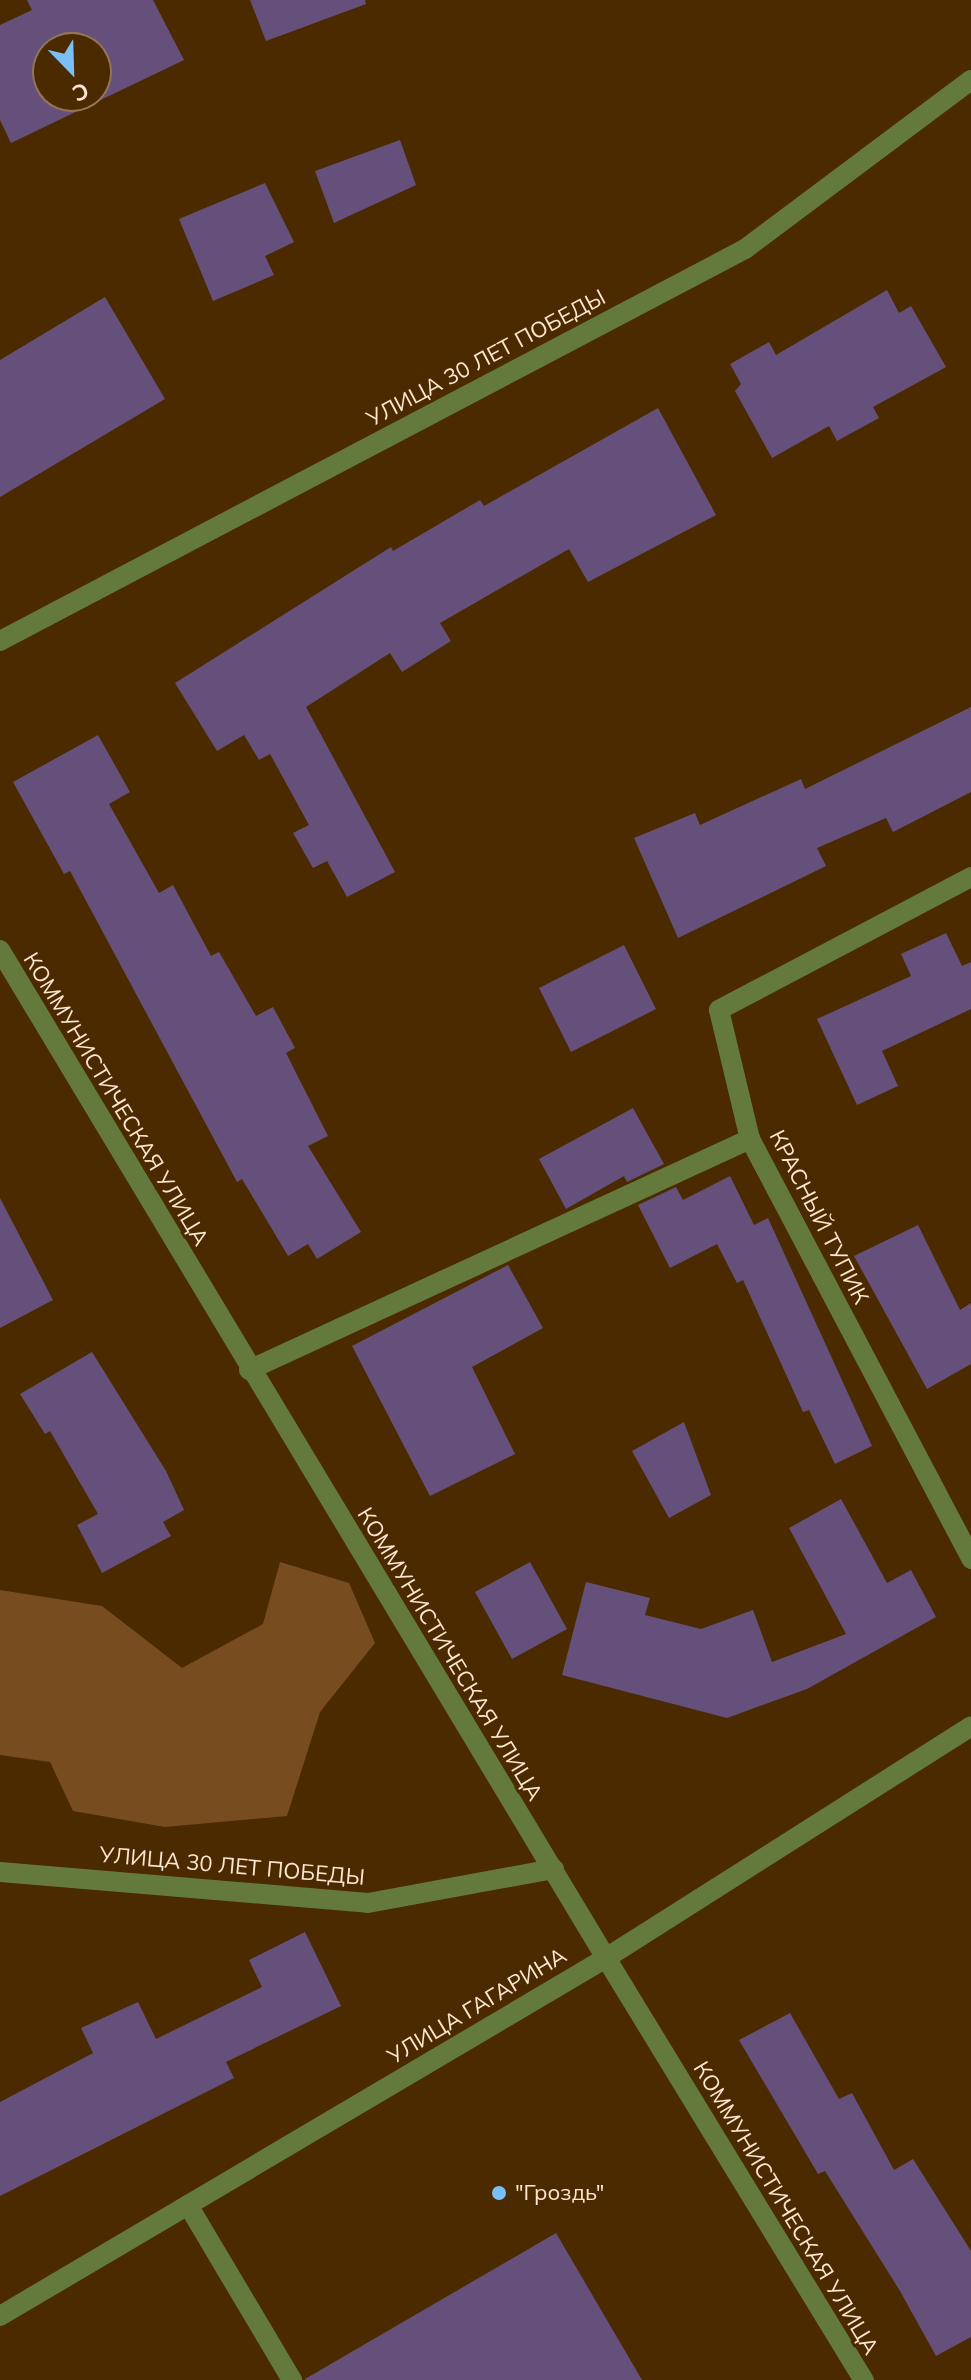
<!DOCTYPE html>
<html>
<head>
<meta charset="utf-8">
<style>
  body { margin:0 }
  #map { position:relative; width:971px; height:2380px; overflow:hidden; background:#4c2a00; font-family:Mulish,sans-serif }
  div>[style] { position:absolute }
  .green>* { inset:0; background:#774d1f }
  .building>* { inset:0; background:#64507b }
  .service>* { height:20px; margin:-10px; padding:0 10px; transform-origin:10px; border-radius:10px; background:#647a3d }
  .minor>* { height:20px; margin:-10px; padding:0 10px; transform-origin:10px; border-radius:10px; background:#647a3d }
  .tertiary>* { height:20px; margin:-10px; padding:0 10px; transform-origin:10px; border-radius:10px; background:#647a3d }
  .dots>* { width:22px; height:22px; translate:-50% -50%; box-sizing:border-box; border:4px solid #4c2a00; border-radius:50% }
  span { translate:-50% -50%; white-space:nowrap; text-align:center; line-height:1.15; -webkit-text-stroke:6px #4c2a00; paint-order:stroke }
  .street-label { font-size:22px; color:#fde7d2 }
  .poi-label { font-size:22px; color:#fde7d2 }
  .left { translate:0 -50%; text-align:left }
  .north { position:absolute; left:32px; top:32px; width:80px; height:80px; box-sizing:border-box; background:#4c2a00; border:2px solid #937654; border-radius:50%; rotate:157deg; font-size:22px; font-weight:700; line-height:32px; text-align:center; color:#fde7d2 }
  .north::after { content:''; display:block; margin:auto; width:28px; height:36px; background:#7abff8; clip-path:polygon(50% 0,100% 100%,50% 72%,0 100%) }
</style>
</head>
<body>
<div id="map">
  <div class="green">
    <div style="clip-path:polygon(280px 1562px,349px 1583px,375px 1643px,320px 1712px,287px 1816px,165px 1827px,73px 1811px,50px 1762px,0 1755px,0 1590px,102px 1606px,182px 1668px,263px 1624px)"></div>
  </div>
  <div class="building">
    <div style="clip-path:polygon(evenodd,27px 0,153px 0,184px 60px,11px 143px,0 120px,0 25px,32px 10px,27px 0,48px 48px,96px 48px,96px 96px,48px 96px,48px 48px)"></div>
    <div style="clip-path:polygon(250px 0,365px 0,366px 4px,266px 41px)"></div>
    <div style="clip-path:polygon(400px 140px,416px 185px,334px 223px,315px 171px)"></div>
    <div style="clip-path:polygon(265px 183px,294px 242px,265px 256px,274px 275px,213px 301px,179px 219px)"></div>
    <div style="clip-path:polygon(887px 290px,899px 313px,911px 306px,946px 367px,873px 407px,879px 418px,837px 441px,829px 426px,772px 458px,735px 391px,741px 384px,730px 364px,769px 342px,776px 355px)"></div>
    <div style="clip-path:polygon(105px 297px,165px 399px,0 497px,0 360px)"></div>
    <div style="clip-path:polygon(658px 408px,716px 515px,588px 582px,569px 549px,440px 623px,451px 641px,402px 672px,390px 653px,306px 707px,395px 872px,347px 897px,327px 861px,313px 868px,293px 833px,309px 825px,270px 754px,259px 760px,244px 735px,217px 751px,175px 683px,391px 547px,393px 551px,480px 500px,484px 506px)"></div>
    <div style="clip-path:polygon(971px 707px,971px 792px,893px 832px,886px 818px,817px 848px,826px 866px,678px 938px,634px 838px,695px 813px,700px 825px,801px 779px,805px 789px)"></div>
    <div style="clip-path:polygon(98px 735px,130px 792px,109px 804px,159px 893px,173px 885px,211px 956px,219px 952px,256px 1016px,273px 1007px,295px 1048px,286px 1053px,328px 1136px,308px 1146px,361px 1232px,317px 1259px,308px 1244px,288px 1256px,242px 1179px,237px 1182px,70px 871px,64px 874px,13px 782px)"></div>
    <div style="clip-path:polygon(946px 933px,962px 966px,971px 962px,971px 1009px,882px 1051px,898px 1086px,857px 1105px,817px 1019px,911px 976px,901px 954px)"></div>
    <div style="clip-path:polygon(624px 945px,656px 1009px,571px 1052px,539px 988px)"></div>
    <div style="clip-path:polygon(633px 1108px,664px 1164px,627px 1182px,624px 1176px,566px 1209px,539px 1159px)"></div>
    <div style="clip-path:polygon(730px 1176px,754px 1225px,768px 1218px,872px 1446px,835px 1464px,809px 1410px,803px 1412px,743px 1280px,737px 1283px,717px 1244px,670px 1268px,638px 1205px,676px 1187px,683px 1200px)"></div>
    <div style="clip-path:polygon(0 1198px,53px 1300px,0 1328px)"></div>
    <div style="clip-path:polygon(918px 1225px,960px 1310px,971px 1303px,971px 1364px,927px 1389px,854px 1256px)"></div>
    <div style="clip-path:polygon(508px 1265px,543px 1328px,472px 1367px,515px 1454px,430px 1496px,352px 1346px)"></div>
    <div style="clip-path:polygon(92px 1352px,166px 1471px,184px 1510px,163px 1522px,171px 1536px,102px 1573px,77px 1525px,98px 1514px,50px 1431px,45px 1434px,20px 1394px)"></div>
    <div style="clip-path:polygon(684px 1422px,711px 1495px,669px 1518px,632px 1451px)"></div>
    <div style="clip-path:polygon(841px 1499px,887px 1583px,911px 1570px,936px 1617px,807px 1689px,727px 1718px,562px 1675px,586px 1582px,650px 1598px,645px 1615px,701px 1629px,753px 1610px,772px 1662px,846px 1634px,789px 1528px)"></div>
    <div style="clip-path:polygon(530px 1562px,567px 1629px,512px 1659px,475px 1592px)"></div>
    <div style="clip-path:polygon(305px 1932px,341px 2006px,226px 2062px,234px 2078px,0 2196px,0 2102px,93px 2053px,81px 2028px,138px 2002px,156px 2039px,262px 1987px,249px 1960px)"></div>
    <div style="clip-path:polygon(790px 2013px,839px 2099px,852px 2093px,894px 2170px,913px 2159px,971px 2251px,971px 2337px,936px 2356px,900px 2291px,825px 2171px,818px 2174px,739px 2040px)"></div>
    <div style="clip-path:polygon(556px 2233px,642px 2380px,305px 2380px,305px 2379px)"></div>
  </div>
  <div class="service">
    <div style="left:249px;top:1370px;width:552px;rotate:-24.75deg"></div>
    <div style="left:188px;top:2205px;width:204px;rotate:59.3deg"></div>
  </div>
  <div class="minor">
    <div style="left:0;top:641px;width:842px;rotate:-27.75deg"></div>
    <div style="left:745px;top:249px;width:282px;rotate:-36.8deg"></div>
    <div style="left:971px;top:877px;width:285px;rotate:152.2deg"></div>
    <div style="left:719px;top:1010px;width:133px;rotate:76.5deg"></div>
    <div style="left:750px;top:1139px;width:475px;rotate:62.2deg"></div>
    <div style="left:0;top:950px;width:1176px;rotate:58.99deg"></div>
    <div style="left:0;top:1872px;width:369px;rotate:4.8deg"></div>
    <div style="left:368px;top:1903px;width:189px;rotate:-10.4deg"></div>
  </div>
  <div class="tertiary">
    <div style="left:606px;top:1958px;width:495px;rotate:58.6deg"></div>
    <div style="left:0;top:2316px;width:704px;rotate:-30.57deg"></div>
    <div style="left:606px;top:1958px;width:432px;rotate:-32.4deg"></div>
  </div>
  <div class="dots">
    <div style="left:499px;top:2193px;background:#7abff8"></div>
  </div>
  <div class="street-label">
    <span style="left:486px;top:358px;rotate:-28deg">УЛИЦА 30 ЛЕТ ПОБЕДЫ</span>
    <span style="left:116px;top:1099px;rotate:59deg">КОММУНИСТИЧЕСКАЯ УЛИЦА</span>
    <span style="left:819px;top:1217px;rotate:63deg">КРАСНЫЙ ТУПИК</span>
    <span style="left:450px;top:1654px;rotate:59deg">КОММУНИСТИЧЕСКАЯ УЛИЦА</span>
    <span style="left:232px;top:1866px;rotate:5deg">УЛИЦА 30 ЛЕТ ПОБЕДЫ</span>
    <span style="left:477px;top:2006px;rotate:-31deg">УЛИЦА ГАГАРИНА</span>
    <span style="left:786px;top:2208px;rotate:59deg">КОММУНИСТИЧЕСКАЯ УЛИЦА</span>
  </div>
  <div class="poi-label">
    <span class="left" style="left:515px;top:2193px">"Гроздь"</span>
  </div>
  <div class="north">С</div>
</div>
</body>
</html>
